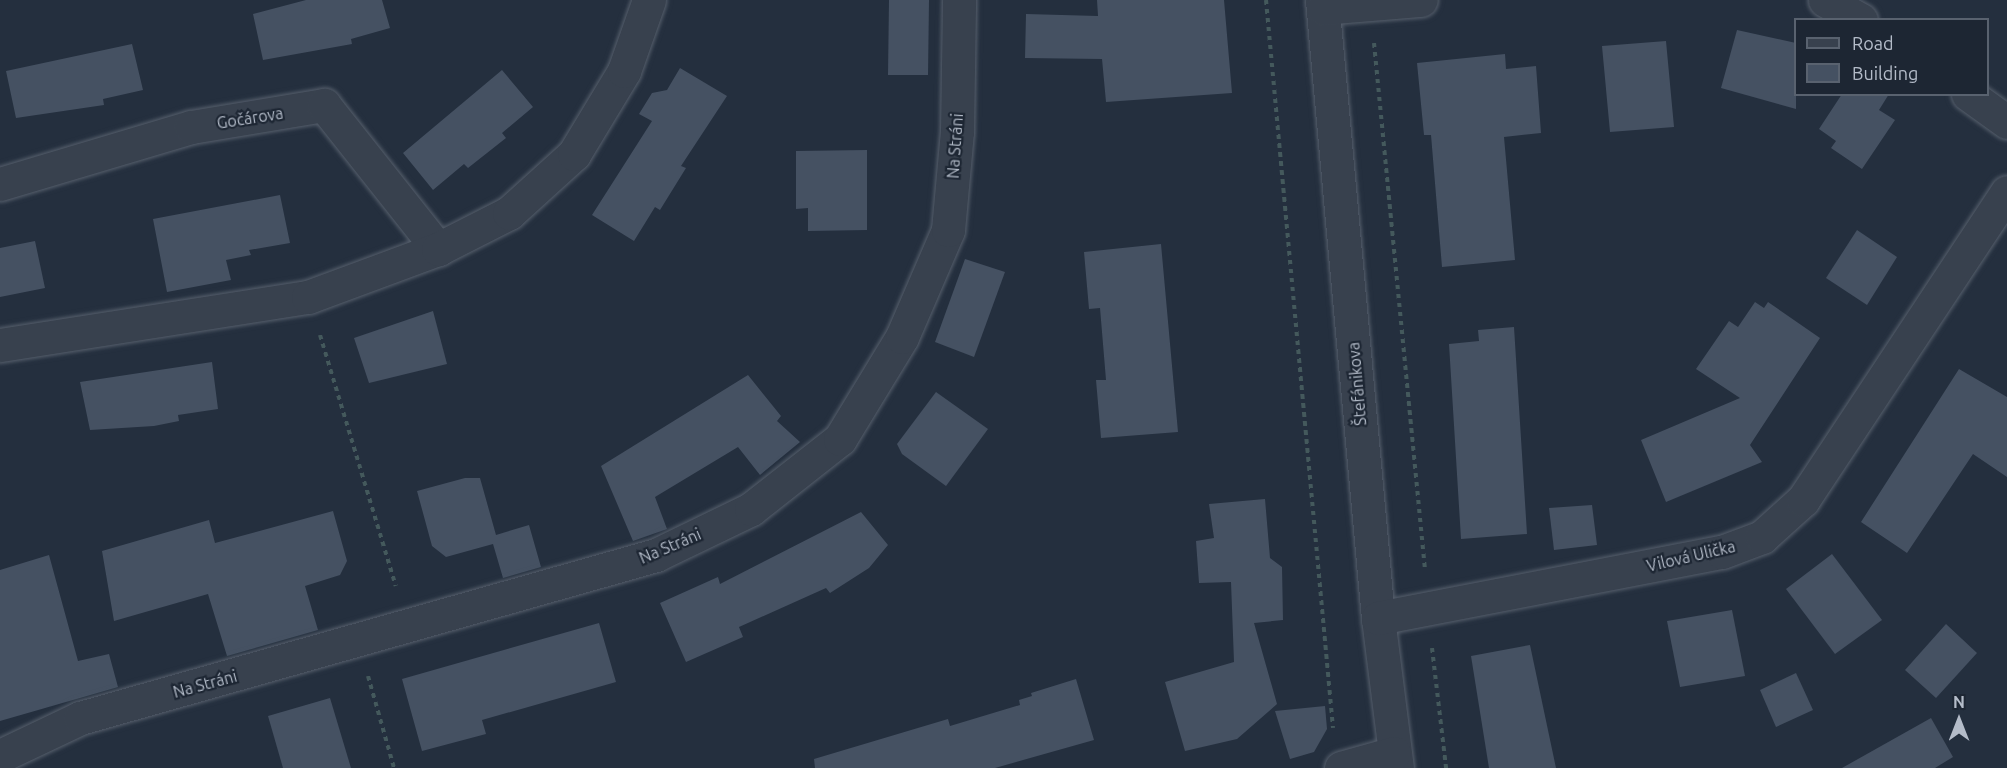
<!DOCTYPE html>
<html>
<head>
<meta charset="utf-8">
<style>
  body { margin:0 }
  #map { position:relative; width:2007px; height:768px; overflow:hidden; background:#242f3e; font-family:Ubuntu,sans-serif }
  div>[style] { position:absolute }
  .building>* { inset:0; background:#455162 }
  .path>* { height:4px; margin-top:-2px; transform-origin:0; background:repeating-linear-gradient(90deg,#44595c 0 4.5px,transparent 0 9px) }
  .roads { filter:drop-shadow(0 0 2px #565f6c) drop-shadow(0 0 2px #565f6c) }
  .minor>* { height:33px; margin:-16.5px; padding:0 16.5px; transform-origin:16.5px; border-radius:16.5px; background:#38414e }
  span { translate:-50% -50%; white-space:nowrap; text-align:center; line-height:1.15; -webkit-text-stroke:4.5px #1d2633; paint-order:stroke }
  .street-label { font-size:16px; color:#b4bcc9 }
  .legend { position:absolute; left:1794px; top:18px; width:195px; height:78px; box-sizing:border-box; background:#1d2633; border:2px solid #59626f; margin:0; padding:8px 10px; list-style:none; font-size:18px; color:#b4bcc9 }
  .legend li { display:flex; align-items:center; gap:12px; height:30px }
  .legend b { width:30px; border:2px solid #59626f }
  .north { position:absolute; left:1929px; top:690px; width:60px; height:60px; -webkit-text-stroke:4px #1d2633; paint-order:stroke; rotate:0deg; font-size:16px; font-weight:700; line-height:24px; text-align:center; color:#b4bcc9 }
  .north::after { content:''; display:block; margin:auto; width:21px; height:27px; background:#b4bcc9; clip-path:polygon(50% 0,100% 100%,50% 72%,0 100%) }
</style>
</head>
<body>
<div id="map">
  <div class="building">
    <div style="clip-path:polygon(306px 0,382px 0,390px 28px,351px 39px,352px 44px,263px 60px,253px 14px)"></div>
    <div style="clip-path:polygon(889px 0,929px 0,928px 75px,888px 75px)"></div>
    <div style="clip-path:polygon(1097px 0,1224px 0,1232px 93px,1106px 102px,1102px 59px,1025px 58px,1026px 14px,1098px 16px)"></div>
    <div style="clip-path:polygon(1737px 30px,1796px 43px,1796px 109px,1721px 88px)"></div>
    <div style="clip-path:polygon(1666px 41px,1674px 127px,1610px 132px,1602px 46px)"></div>
    <div style="clip-path:polygon(132px 44px,143px 90px,103px 99px,104px 105px,16px 118px,6px 71px)"></div>
    <div style="clip-path:polygon(1505px 54px,1506px 69px,1536px 66px,1541px 133px,1504px 137px,1515px 260px,1442px 267px,1431px 135px,1424px 135px,1417px 63px)"></div>
    <div style="clip-path:polygon(680px 68px,727px 96px,681px 166px,686px 168px,660px 210px,655px 207px,634px 241px,592px 215px,652px 121px,639px 114px,652px 93px,667px 90px)"></div>
    <div style="clip-path:polygon(502px 70px,533px 107px,502px 133px,506px 138px,468px 168px,464px 164px,433px 190px,403px 153px)"></div>
    <div style="clip-path:polygon(1842px 94px,1889px 94px,1879px 110px,1895px 120px,1862px 169px,1831px 148px,1836px 141px,1819px 129px)"></div>
    <div style="clip-path:polygon(867px 150px,867px 230px,808px 231px,808px 208px,796px 209px,796px 151px)"></div>
    <div style="clip-path:polygon(280px 195px,290px 243px,249px 250px,251px 255px,226px 260px,231px 280px,167px 292px,153px 219px)"></div>
    <div style="clip-path:polygon(1857px 230px,1897px 257px,1867px 305px,1826px 278px)"></div>
    <div style="clip-path:polygon(35px 241px,45px 288px,0 297px,0 248px)"></div>
    <div style="clip-path:polygon(1161px 244px,1178px 432px,1101px 438px,1096px 380px,1106px 380px,1100px 308px,1089px 309px,1084px 252px)"></div>
    <div style="clip-path:polygon(965px 259px,1005px 272px,974px 357px,935px 342px)"></div>
    <div style="clip-path:polygon(1755px 302px,1764px 308px,1768px 302px,1820px 338px,1750px 445px,1762px 462px,1666px 502px,1641px 440px,1740px 398px,1696px 369px,1729px 321px,1738px 327px)"></div>
    <div style="clip-path:polygon(433px 311px,447px 364px,369px 383px,354px 338px)"></div>
    <div style="clip-path:polygon(1514px 327px,1527px 534px,1461px 539px,1449px 344px,1479px 341px,1478px 330px)"></div>
    <div style="clip-path:polygon(212px 362px,218px 409px,178px 415px,179px 421px,154px 426px,90px 430px,80px 382px)"></div>
    <div style="clip-path:polygon(1959px 369px,2007px 397px,2007px 477px,1973px 454px,1907px 553px,1861px 522px)"></div>
    <div style="clip-path:polygon(748px 375px,781px 416px,777px 421px,800px 442px,760px 475px,738px 447px,655px 497px,667px 529px,633px 541px,601px 466px)"></div>
    <div style="clip-path:polygon(936px 392px,988px 429px,946px 486px,902px 454px,897px 444px)"></div>
    <div style="clip-path:polygon(465px 478px,480px 478px,496px 535px,529px 525px,541px 567px,503px 578px,493px 544px,446px 557px,432px 546px,417px 491px)"></div>
    <div style="clip-path:polygon(1265px 499px,1270px 558px,1282px 567px,1283px 620px,1254px 623px,1277px 704px,1237px 739px,1185px 751px,1165px 682px,1234px 662px,1231px 582px,1199px 583px,1196px 541px,1214px 538px,1209px 504px)"></div>
    <div style="clip-path:polygon(1592px 505px,1597px 545px,1554px 550px,1549px 508px)"></div>
    <div style="clip-path:polygon(333px 511px,347px 561px,340px 575px,305px 586px,318px 630px,227px 656px,208px 594px,114px 621px,102px 551px,209px 520px,215px 543px)"></div>
    <div style="clip-path:polygon(861px 512px,888px 545px,869px 568px,830px 593px,826px 588px,739px 627px,743px 637px,686px 662px,660px 603px,718px 577px,720px 584px)"></div>
    <div style="clip-path:polygon(1832px 554px,1882px 620px,1835px 654px,1786px 589px)"></div>
    <div style="clip-path:polygon(49px 555px,78px 661px,109px 654px,118px 687px,0 721px,0 570px)"></div>
    <div style="clip-path:polygon(1732px 610px,1745px 676px,1680px 687px,1667px 621px)"></div>
    <div style="clip-path:polygon(599px 623px,616px 682px,482px 720px,486px 734px,422px 751px,402px 679px)"></div>
    <div style="clip-path:polygon(1946px 624px,1977px 653px,1936px 698px,1905px 670px)"></div>
    <div style="clip-path:polygon(1530px 645px,1556px 768px,1489px 768px,1471px 656px)"></div>
    <div style="clip-path:polygon(1796px 673px,1813px 710px,1776px 727px,1760px 690px)"></div>
    <div style="clip-path:polygon(1076px 679px,1094px 740px,995px 768px,815px 768px,814px 759px,948px 719px,950px 726px,1020px 705px,1019px 700px,1032px 696px,1031px 693px)"></div>
    <div style="clip-path:polygon(330px 698px,351px 768px,283px 768px,268px 716px)"></div>
    <div style="clip-path:polygon(1325px 706px,1327px 729px,1314px 752px,1290px 759px,1275px 711px)"></div>
    <div style="clip-path:polygon(1931px 718px,1953px 757px,1935px 768px,1842px 768px)"></div>
  </div>
  <div class="path">
    <div style="left:1266px;top:0;width:731px;rotate:84.74deg"></div>
    <div style="left:1374px;top:43px;width:529px;rotate:84.47deg"></div>
    <div style="left:320px;top:335px;width:262px;rotate:73.2deg"></div>
    <div style="left:1432px;top:648px;width:121px;rotate:83.3deg"></div>
    <div style="left:368px;top:676px;width:96px;rotate:74.2deg"></div>
  </div>
  <div class="roads">
    <div class="minor">
      <div style="left:1322px;top:0;width:621px;rotate:84.82deg"></div>
      <div style="left:1378px;top:618px;width:151px;rotate:82.8deg"></div>
      <div style="left:1825px;top:0;width:41px;rotate:29.1deg"></div>
      <div style="left:1323px;top:8px;width:98px;rotate:-4.7deg"></div>
      <div style="left:1968px;top:94px;width:48px;rotate:35.7deg"></div>
      <div style="left:0;top:184px;width:199px;rotate:-16.6deg"></div>
      <div style="left:191px;top:127px;width:135px;rotate:-9.4deg"></div>
      <div style="left:324px;top:105px;width:184px;rotate:51.6deg"></div>
      <div style="left:0;top:345px;width:312px;rotate:-8.9deg"></div>
      <div style="left:308px;top:297px;width:139px;rotate:-20.3deg"></div>
      <div style="left:438px;top:249px;width:80px;rotate:-26.9deg"></div>
      <div style="left:509px;top:213px;width:88px;rotate:-42.2deg"></div>
      <div style="left:574px;top:154px;width:97px;rotate:-58.9deg"></div>
      <div style="left:624px;top:71px;width:75px;rotate:-70.6deg"></div>
      <div style="left:1378px;top:618px;width:350px;rotate:-10.9deg"></div>
      <div style="left:1722px;top:552px;width:43px;rotate:-20.6deg"></div>
      <div style="left:1762px;top:537px;width:55px;rotate:-42.1deg"></div>
      <div style="left:1803px;top:500px;width:369px;rotate:-56.5deg"></div>
      <div style="left:0;top:756px;width:89px;rotate:-25.4deg"></div>
      <div style="left:80px;top:718px;width:599px;rotate:-15.8deg"></div>
      <div style="left:656px;top:555px;width:106px;rotate:-25.8deg"></div>
      <div style="left:751px;top:509px;width:113px;rotate:-38.2deg"></div>
      <div style="left:840px;top:439px;width:119px;rotate:-58.7deg"></div>
      <div style="left:902px;top:337px;width:116px;rotate:-66.7deg"></div>
      <div style="left:948px;top:230px;width:98px;rotate:-84.8deg"></div>
      <div style="left:957px;top:132px;width:132px;rotate:-89.1deg"></div>
      <div style="left:1341px;top:768px;width:55px;rotate:-15.8deg"></div>
    </div>
  </div>
  <div class="street-label">
    <span style="left:250px;top:118px;rotate:-9deg">Gočárova</span>
    <span style="left:955px;top:146px;rotate:-86deg">Na Stráni</span>
    <span style="left:1357px;top:384px;rotate:-95deg">Štefánikova</span>
    <span style="left:670px;top:546px;rotate:-23deg">Na Stráni</span>
    <span style="left:1691px;top:556px;rotate:-13deg">Vilová Ulička</span>
    <span style="left:205px;top:684px;rotate:-15deg">Na Stráni</span>
  </div>
  <ul class="legend">
  <li><b style="height:8px;background:#38414e"></b>Road</li>
  <li><b style="height:16px;background:#455162"></b>Building</li>
  </ul>
  <div class="north">N</div>
</div>
</body>
</html>
